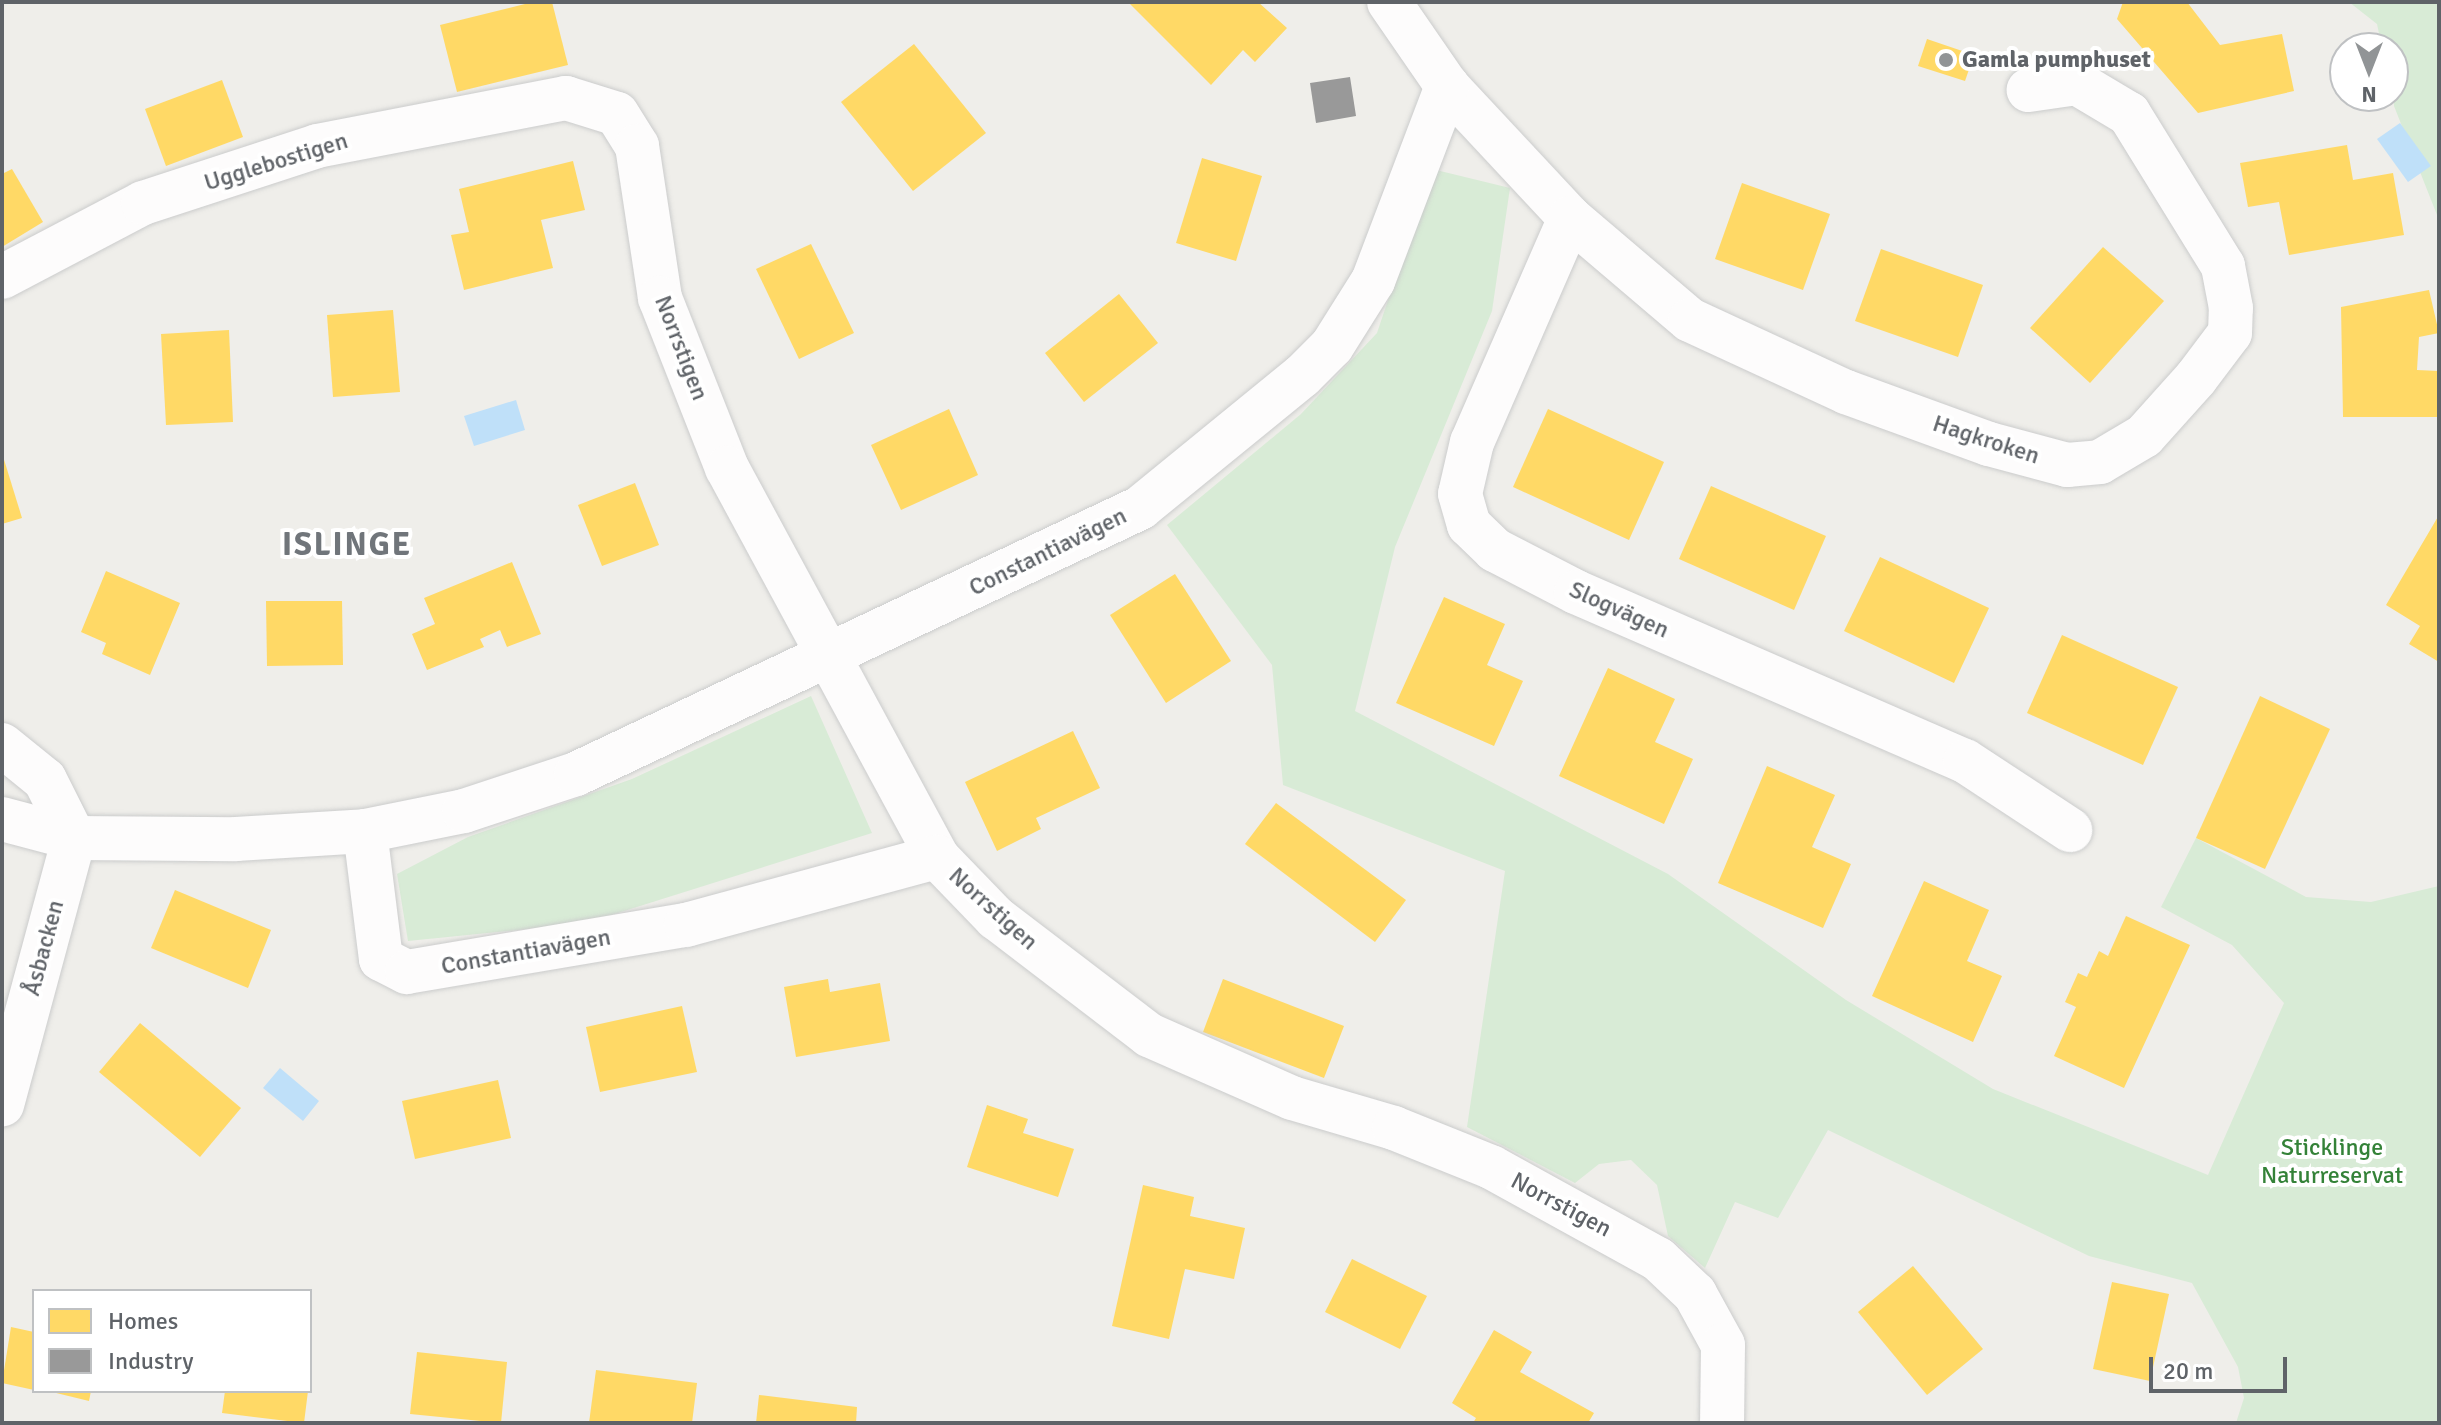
<!DOCTYPE html>
<html>
<head>
<meta charset="utf-8">
<style>
  body { margin:0 }
  #map { position:relative; width:2441px; height:1425px; overflow:hidden; background:#efeeea; font-family:Signika,sans-serif }
  div>[style] { position:absolute }
  .green>* { inset:0; background:#d8ebd6 }
  .water>* { inset:0; background:#bfe0f9 }
  .homes>* { inset:0; background:#ffd966 }
  .industry>* { inset:0; background:#999 }
  .roads { filter:drop-shadow(0 0 2px #cbcccc) drop-shadow(0 0 2px #cbcccc) }
  .street>* { height:44px; margin:-22px; padding:0 22px; transform-origin:22px; border-radius:22px; background:#fdfcfc }
  .dots>* { width:22px; height:22px; translate:-50% -50%; box-sizing:border-box; border:4px solid #fff; border-radius:50% }
  span { translate:-50% -50%; white-space:nowrap; text-align:center; line-height:1.15; -webkit-text-stroke:8px #fff; paint-order:stroke }
  .poi-label { font-size:24px; color:#5f6368; font-weight:700 }
  .left { translate:0 -50%; text-align:left }
  .street-label { font-size:24px; color:#5f6368 }
  .park-label { font-size:24px; color:#348238 }
  .district-label { font-size:32px; color:#70757a; font-weight:700; letter-spacing:2px }
  .frame { position:absolute; inset:0; border:4px solid #5f6368; pointer-events:none }
  .legend { position:absolute; left:32px; top:1289px; width:280px; height:104px; box-sizing:border-box; background:#fff; border:2px solid #bfc1c3; margin:0; padding:10px 14px; list-style:none; font-size:24px; color:#5f6368 }
  .legend li { display:flex; align-items:center; gap:16px; height:40px }
  .legend b { width:40px; border:2px solid #bfc1c3 }
  .north { position:absolute; left:2329px; top:32px; width:80px; height:80px; box-sizing:border-box; background:#fff; border:2px solid #bfc1c3; border-radius:50%; rotate:180deg; font-size:22px; font-weight:700; line-height:32px; text-align:center; color:#5f6368 }
  .north::after { content:''; display:block; margin:auto; width:28px; height:36px; background:#919496; clip-path:polygon(50% 0,100% 100%,50% 72%,0 100%) }
  .scale { position:absolute; left:2149px; top:1357px; width:138px; height:36px; box-sizing:border-box; border:4px solid #5f6368; border-top:0; padding-left:10px; font-size:24px; line-height:28px; white-space:nowrap; color:#5f6368; -webkit-text-stroke:6px #fff; paint-order:stroke }
</style>
</head>
<body>
<div id="map">
  <div class="green">
    <div style="clip-path:polygon(2349px 2px,2439px 2px,2439px 220px,2394px 106px,2393px 48px,2382px 48px,2377px 24px)"></div>
    <div style="clip-path:polygon(1432px 169px,1510px 188px,1492px 311px,1395px 547px,1355px 711px,1668px 874px,1846px 1000px,1993px 1089px,2208px 1175px,2284px 1003px,2232px 945px,2161px 907px,2196px 838px,2306px 897px,2371px 902px,2439px 886px,2439px 1423px,2236px 1423px,2244px 1398px,2238px 1367px,2192px 1283px,2089px 1256px,1828px 1130px,1778px 1218px,1735px 1202px,1705px 1268px,1668px 1236px,1657px 1185px,1631px 1160px,1599px 1164px,1575px 1183px,1467px 1127px,1505px 871px,1283px 785px,1272px 665px,1167px 525px,1301px 414px,1377px 333px)"></div>
    <div style="clip-path:polygon(811px 696px,872px 833px,586px 923px,408px 941px,397px 874px,468px 837px,632px 779px)"></div>
  </div>
  <div class="water">
    <div style="clip-path:polygon(2400px 123px,2431px 166px,2408px 182px,2377px 139px)"></div>
    <div style="clip-path:polygon(516px 400px,525px 430px,474px 446px,464px 416px)"></div>
    <div style="clip-path:polygon(280px 1068px,319px 1101px,303px 1121px,263px 1088px)"></div>
  </div>
  <div class="homes">
    <div style="clip-path:polygon(533px 2px,552px 2px,568px 65px,457px 92px,440px 25px)"></div>
    <div style="clip-path:polygon(1128px 2px,1258px 2px,1287px 28px,1255px 62px,1243px 50px,1211px 85px)"></div>
    <div style="clip-path:polygon(2123px 2px,2187px 2px,2220px 45px,2282px 34px,2294px 91px,2198px 113px,2117px 19px)"></div>
    <div style="clip-path:polygon(1927px 39px,1974px 55px,1965px 81px,1918px 66px)"></div>
    <div style="clip-path:polygon(914px 44px,986px 133px,913px 191px,841px 102px)"></div>
    <div style="clip-path:polygon(222px 80px,243px 137px,166px 166px,145px 109px)"></div>
    <div style="clip-path:polygon(2347px 145px,2353px 180px,2393px 173px,2404px 235px,2289px 255px,2279px 202px,2248px 207px,2240px 163px)"></div>
    <div style="clip-path:polygon(1202px 158px,1262px 176px,1236px 261px,1176px 243px)"></div>
    <div style="clip-path:polygon(573px 161px,585px 210px,541px 220px,553px 268px,464px 290px,451px 235px,469px 232px,459px 189px)"></div>
    <div style="clip-path:polygon(12px 169px,43px 222px,2px 247px,2px 174px)"></div>
    <div style="clip-path:polygon(1742px 183px,1830px 214px,1803px 290px,1715px 259px)"></div>
    <div style="clip-path:polygon(811px 244px,854px 333px,799px 359px,756px 269px)"></div>
    <div style="clip-path:polygon(2103px 247px,2164px 301px,2090px 383px,2030px 328px)"></div>
    <div style="clip-path:polygon(1881px 249px,1983px 285px,1958px 357px,1855px 321px)"></div>
    <div style="clip-path:polygon(2429px 290px,2439px 333px,2419px 337px,2417px 370px,2439px 371px,2439px 417px,2343px 417px,2341px 307px)"></div>
    <div style="clip-path:polygon(1119px 294px,1158px 343px,1084px 402px,1045px 353px)"></div>
    <div style="clip-path:polygon(393px 310px,400px 392px,333px 397px,327px 315px)"></div>
    <div style="clip-path:polygon(229px 330px,233px 422px,166px 425px,161px 334px)"></div>
    <div style="clip-path:polygon(949px 409px,978px 475px,901px 510px,871px 445px)"></div>
    <div style="clip-path:polygon(1548px 409px,1664px 462px,1629px 540px,1513px 487px)"></div>
    <div style="clip-path:polygon(2px 453px,22px 518px,2px 524px)"></div>
    <div style="clip-path:polygon(635px 483px,659px 545px,602px 566px,578px 505px)"></div>
    <div style="clip-path:polygon(1711px 486px,1826px 536px,1794px 610px,1679px 559px)"></div>
    <div style="clip-path:polygon(2439px 515px,2439px 662px,2409px 644px,2420px 626px,2386px 605px)"></div>
    <div style="clip-path:polygon(1880px 557px,1989px 608px,1954px 683px,1844px 631px)"></div>
    <div style="clip-path:polygon(512px 562px,541px 634px,507px 647px,500px 630px,480px 639px,484px 647px,427px 670px,412px 634px,435px 624px,424px 598px)"></div>
    <div style="clip-path:polygon(106px 571px,180px 603px,150px 675px,102px 654px,106px 643px,81px 632px)"></div>
    <div style="clip-path:polygon(1175px 574px,1231px 661px,1166px 703px,1110px 615px)"></div>
    <div style="clip-path:polygon(1444px 597px,1505px 624px,1487px 665px,1523px 681px,1494px 746px,1396px 703px)"></div>
    <div style="clip-path:polygon(266px 601px,342px 601px,343px 665px,267px 666px)"></div>
    <div style="clip-path:polygon(2062px 635px,2178px 687px,2143px 765px,2027px 713px)"></div>
    <div style="clip-path:polygon(1608px 668px,1675px 699px,1655px 742px,1693px 759px,1664px 824px,1559px 776px)"></div>
    <div style="clip-path:polygon(2260px 696px,2330px 729px,2265px 869px,2196px 838px)"></div>
    <div style="clip-path:polygon(1073px 731px,1100px 788px,1036px 818px,1041px 829px,997px 851px,965px 782px)"></div>
    <div style="clip-path:polygon(1767px 766px,1835px 795px,1812px 847px,1851px 864px,1823px 928px,1718px 883px)"></div>
    <div style="clip-path:polygon(1276px 803px,1406px 900px,1375px 942px,1245px 844px)"></div>
    <div style="clip-path:polygon(1924px 881px,1989px 910px,1967px 961px,2002px 976px,1973px 1042px,1872px 996px)"></div>
    <div style="clip-path:polygon(175px 890px,271px 930px,248px 988px,151px 948px)"></div>
    <div style="clip-path:polygon(2126px 916px,2190px 945px,2124px 1088px,2054px 1056px,2076px 1007px,2065px 1002px,2078px 973px,2087px 977px,2099px 951px,2108px 956px)"></div>
    <div style="clip-path:polygon(828px 979px,830px 992px,880px 983px,890px 1041px,796px 1057px,784px 987px)"></div>
    <div style="clip-path:polygon(1223px 979px,1344px 1026px,1324px 1078px,1203px 1032px)"></div>
    <div style="clip-path:polygon(682px 1006px,697px 1072px,600px 1092px,586px 1027px)"></div>
    <div style="clip-path:polygon(140px 1023px,241px 1108px,200px 1157px,99px 1072px)"></div>
    <div style="clip-path:polygon(498px 1080px,511px 1138px,415px 1159px,402px 1101px)"></div>
    <div style="clip-path:polygon(987px 1105px,1028px 1119px,1023px 1133px,1074px 1149px,1058px 1197px,967px 1167px)"></div>
    <div style="clip-path:polygon(1143px 1185px,1194px 1197px,1190px 1216px,1245px 1228px,1234px 1279px,1185px 1269px,1169px 1339px,1112px 1326px)"></div>
    <div style="clip-path:polygon(1352px 1259px,1427px 1296px,1400px 1349px,1325px 1312px)"></div>
    <div style="clip-path:polygon(1913px 1266px,1983px 1349px,1927px 1395px,1858px 1312px)"></div>
    <div style="clip-path:polygon(2112px 1282px,2169px 1294px,2150px 1381px,2093px 1369px)"></div>
    <div style="clip-path:polygon(11px 1327px,34px 1332px,34px 1390px,2px 1383px)"></div>
    <div style="clip-path:polygon(1494px 1330px,1532px 1352px,1520px 1372px,1594px 1413px,1588px 1423px,1473px 1423px,1476px 1418px,1452px 1403px)"></div>
    <div style="clip-path:polygon(417px 1352px,507px 1362px,501px 1423px,410px 1414px)"></div>
    <div style="clip-path:polygon(596px 1370px,697px 1383px,692px 1423px,589px 1423px)"></div>
    <div style="clip-path:polygon(48px 1391px,91px 1391px,89px 1401px)"></div>
    <div style="clip-path:polygon(225px 1391px,308px 1391px,304px 1423px,222px 1413px)"></div>
    <div style="clip-path:polygon(759px 1395px,857px 1407px,856px 1423px,756px 1423px)"></div>
  </div>
  <div class="industry">
    <div style="clip-path:polygon(1350px 77px,1356px 116px,1316px 123px,1310px 83px)"></div>
  </div>
  <div class="roads">
    <div class="street">
      <div style="left:1447px;top:86px;width:180px;rotate:47deg"></div>
      <div style="left:1570px;top:218px;width:157px;rotate:40.4deg"></div>
      <div style="left:1690px;top:320px;width:172px;rotate:24.8deg"></div>
      <div style="left:1846px;top:392px;width:152px;rotate:20deg"></div>
      <div style="left:1989px;top:444px;width:81px;rotate:15.1deg"></div>
      <div style="left:2067px;top:465px;width:33px;rotate:-5deg"></div>
      <div style="left:2100px;top:462px;width:51px;rotate:-30.6deg"></div>
      <div style="left:2144px;top:436px;width:78px;rotate:-48.1deg"></div>
      <div style="left:2196px;top:378px;width:56px;rotate:-52.9deg"></div>
      <div style="left:2230px;top:333px;width:25px;rotate:-88deg"></div>
      <div style="left:2231px;top:308px;width:43px;rotate:-100.8deg"></div>
      <div style="left:2223px;top:266px;width:179px;rotate:-121.7deg"></div>
      <div style="left:2129px;top:114px;width:61px;rotate:-149.2deg"></div>
      <div style="left:2077px;top:83px;width:49px;rotate:171.7deg"></div>
      <div style="left:1570px;top:218px;width:244px;rotate:113.6deg"></div>
      <div style="left:1472px;top:442px;width:53px;rotate:103deg"></div>
      <div style="left:1460px;top:494px;width:32px;rotate:74deg"></div>
      <div style="left:1469px;top:525px;width:36px;rotate:44deg"></div>
      <div style="left:1495px;top:550px;width:91px;rotate:27.4deg"></div>
      <div style="left:1576px;top:592px;width:424px;rotate:23.5deg"></div>
      <div style="left:1965px;top:761px;width:126px;rotate:33.3deg"></div>
      <div style="left:2px;top:277px;width:159px;rotate:-27.7deg"></div>
      <div style="left:143px;top:203px;width:183px;rotate:-18.1deg"></div>
      <div style="left:317px;top:146px;width:254px;rotate:-10.9deg"></div>
      <div style="left:566px;top:98px;width:53px;rotate:17.4deg"></div>
      <div style="left:617px;top:114px;width:38px;rotate:58deg"></div>
      <div style="left:637px;top:146px;width:154px;rotate:81.4deg"></div>
      <div style="left:660px;top:298px;width:183px;rotate:68.5deg"></div>
      <div style="left:727px;top:468px;width:442px;rotate:61.6deg"></div>
      <div style="left:937px;top:857px;width:85px;rotate:46deg"></div>
      <div style="left:996px;top:918px;width:193px;rotate:37.4deg"></div>
      <div style="left:1149px;top:1035px;width:156px;rotate:23.8deg"></div>
      <div style="left:1292px;top:1098px;width:106px;rotate:16.4deg"></div>
      <div style="left:1394px;top:1128px;width:105px;rotate:21.9deg"></div>
      <div style="left:1491px;top:1167px;width:191px;rotate:28.9deg"></div>
      <div style="left:1658px;top:1259px;width:51px;rotate:43.4deg"></div>
      <div style="left:1695px;top:1294px;width:58px;rotate:61.2deg"></div>
      <div style="left:1723px;top:1345px;width:78px;rotate:90.7deg"></div>
      <div style="left:2px;top:745px;width:55px;rotate:39.1deg"></div>
      <div style="left:45px;top:780px;width:65px;rotate:63.4deg"></div>
      <div style="left:74px;top:838px;width:276px;rotate:105.1deg"></div>
      <div style="left:2px;top:819px;width:74px;rotate:14.8deg"></div>
      <div style="left:74px;top:838px;width:162px;rotate:0.4deg"></div>
      <div style="left:236px;top:839px;width:129px;rotate:-3.5deg"></div>
      <div style="left:365px;top:831px;width:101px;rotate:-11.4deg"></div>
      <div style="left:464px;top:811px;width:118px;rotate:-18.3deg"></div>
      <div style="left:576px;top:774px;width:624px;rotate:-25.25deg"></div>
      <div style="left:1140px;top:508px;width:209px;rotate:-39.2deg"></div>
      <div style="left:1302px;top:376px;width:42px;rotate:-45deg"></div>
      <div style="left:1332px;top:346px;width:77px;rotate:-57.8deg"></div>
      <div style="left:1373px;top:281px;width:209px;rotate:-69.2deg"></div>
      <div style="left:1447px;top:86px;width:102px;rotate:-124.6deg"></div>
      <div style="left:365px;top:831px;width:129px;rotate:82.9deg"></div>
      <div style="left:381px;top:959px;width:29px;rotate:27deg"></div>
      <div style="left:407px;top:972px;width:283px;rotate:-9.6deg"></div>
      <div style="left:686px;top:925px;width:260px;rotate:-15.2deg"></div>
    </div>
  </div>
  <div class="dots">
    <div style="left:1946px;top:60px;background:#919496"></div>
  </div>
  <div class="poi-label">
    <span class="left" style="left:1962px;top:60px">Gamla pumphuset</span>
  </div>
  <div class="street-label">
    <span style="left:276px;top:162px;rotate:-17deg">Ugglebostigen</span>
    <span style="left:681px;top:348px;rotate:69deg">Norrstigen</span>
    <span style="left:1986px;top:440px;rotate:18deg">Hagkroken</span>
    <span style="left:1048px;top:552px;rotate:-26deg">Constantiavägen</span>
    <span style="left:1619px;top:610px;rotate:24deg">Slogvägen</span>
    <span style="left:993px;top:909px;rotate:42deg">Norrstigen</span>
    <span style="left:44px;top:948px;rotate:-75deg">Åsbacken</span>
    <span style="left:526px;top:952px;rotate:-10deg">Constantiavägen</span>
    <span style="left:1561px;top:1205px;rotate:28deg">Norrstigen</span>
  </div>
  <div class="park-label">
    <span style="left:2332px;top:1162px">Sticklinge<br>Naturreservat</span>
  </div>
  <div class="district-label">
    <span style="left:347px;top:545px">ISLINGE</span>
  </div>
  <div class="frame"></div>
  <ul class="legend">
  <li><b style="height:22px;background:#ffd966"></b>Homes</li>
  <li><b style="height:22px;background:#999"></b>Industry</li>
  </ul>
  <div class="north">N</div>
  <div class="scale">20 m</div>
</div>
</body>
</html>
